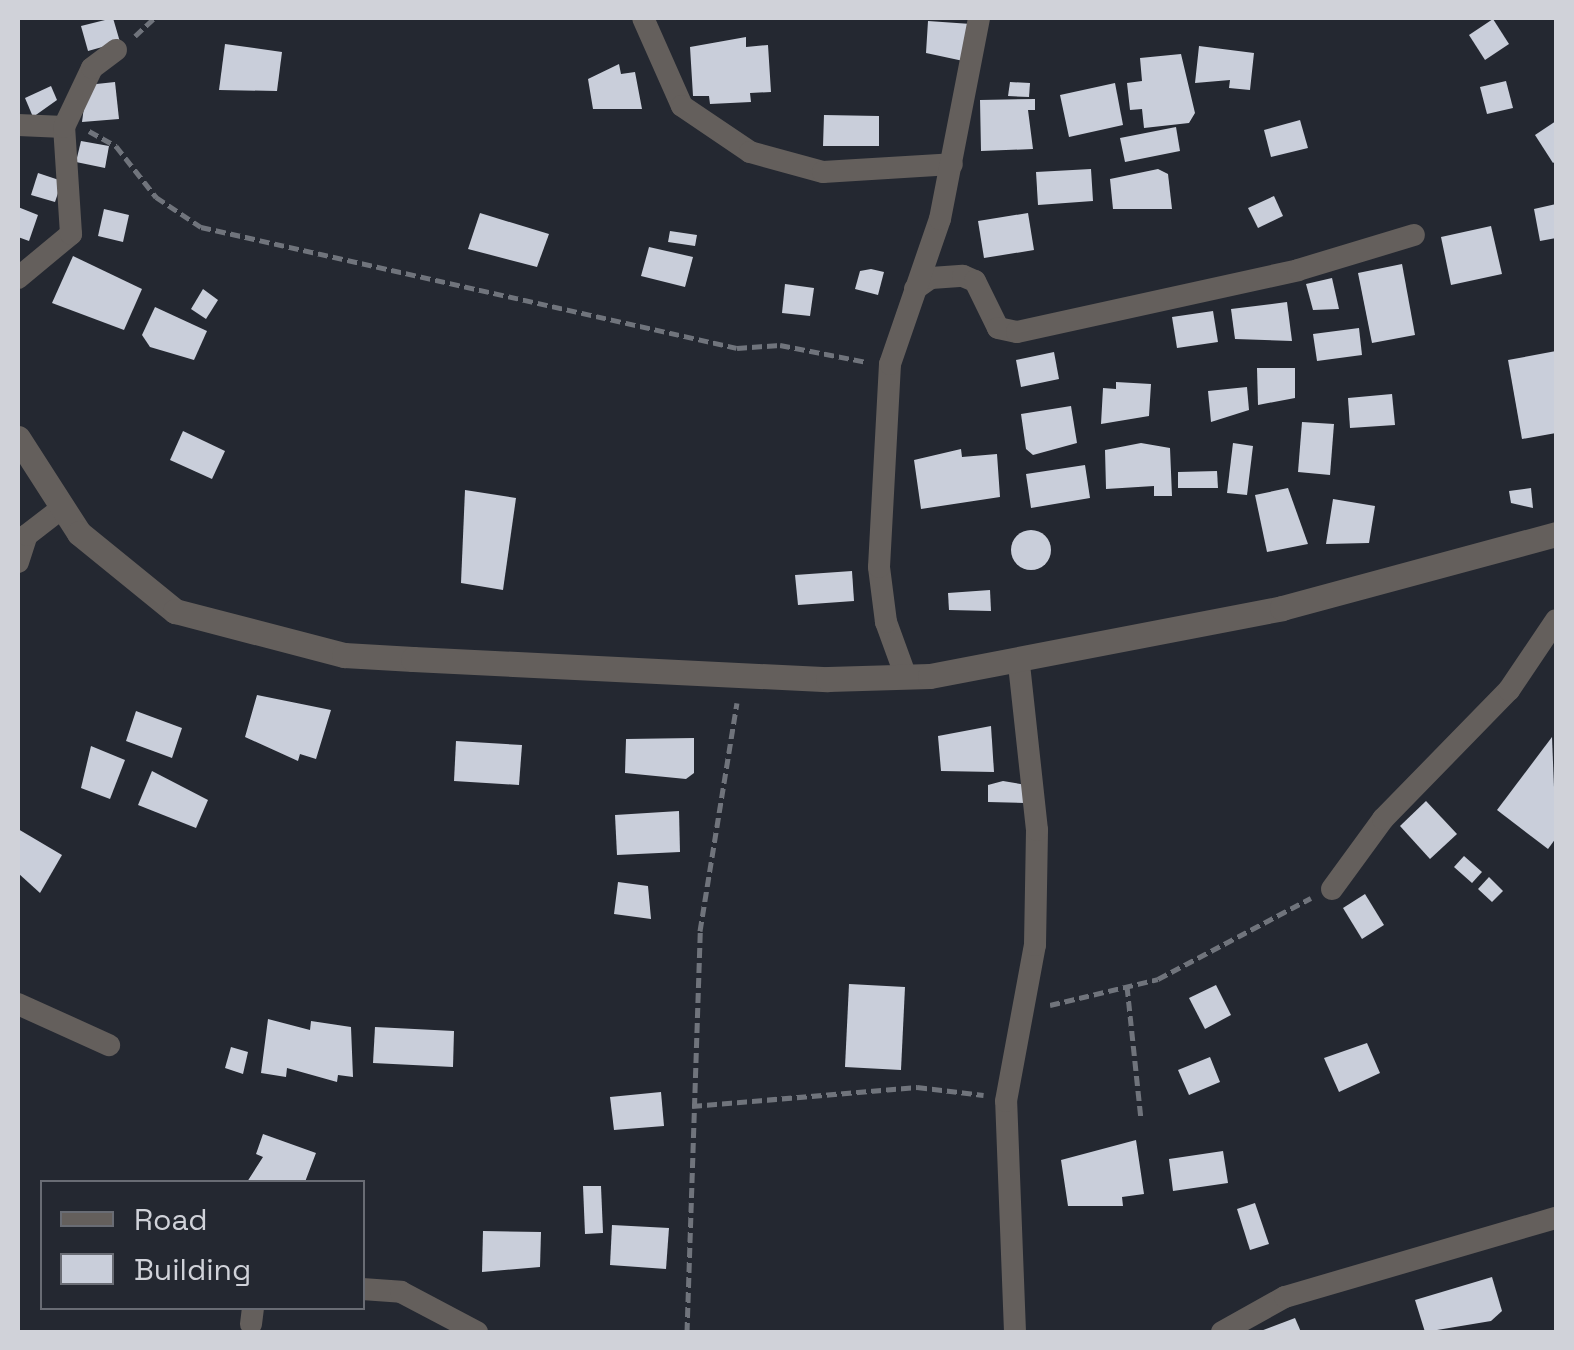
<!DOCTYPE html>
<html>
<head>
<meta charset="utf-8">
<style>
  body { margin:0 }
  #map { position:relative; width:1574px; height:1350px; overflow:hidden; background:#242831; font-family:"Space Grotesk",sans-serif }
  div>[style] { position:absolute }
  .building>* { inset:0; background:#c9ceda }
  .round { border-radius:50% }
  .path>* { height:5px; margin-top:-2.5px; transform-origin:0; background:repeating-linear-gradient(90deg,#70747c 0 10px,transparent 0 15px) }
  .minor>* { height:22px; margin:-11px; padding:0 11px; transform-origin:11px; border-radius:11px; background:#645f5c }
  .tertiary>* { height:25px; margin:-12.5px; padding:0 12.5px; transform-origin:12.5px; border-radius:12.5px; background:#645f5c }
  span { translate:-50% -50%; white-space:nowrap; text-align:center; line-height:1.15; -webkit-text-stroke:10px #242831; paint-order:stroke }
  .frame { position:absolute; inset:0; border:20px solid #d0d2d9; pointer-events:none }
  .legend { position:absolute; left:40px; top:1180px; width:325px; height:130px; box-sizing:border-box; background:#242831; border:2px solid #696c74; margin:0; padding:12px 18px; list-style:none; font-size:30px; color:#d0d2d9 }
  .legend li { display:flex; align-items:center; gap:20px; height:50px }
  .legend b { width:50px; border:2px solid #696c74 }
</style>
</head>
<body>
<div id="map">
  <div class="building">
    <div style="clip-path:polygon(113px 18px,120px 42px,88px 51px,81px 26px)"></div>
    <div style="clip-path:polygon(1493px 19px,1509px 44px,1485px 60px,1469px 35px)"></div>
    <div style="clip-path:polygon(928px 21px,971px 24px,968px 62px,926px 53px)"></div>
    <div style="clip-path:polygon(746px 37px,746px 47px,768px 45px,771px 92px,750px 93px,751px 102px,710px 104px,709px 96px,693px 96px,690px 47px)"></div>
    <div style="clip-path:polygon(225px 44px,282px 52px,277px 91px,219px 90px)"></div>
    <div style="clip-path:polygon(1199px 46px,1254px 53px,1250px 90px,1229px 88px,1230px 80px,1195px 83px)"></div>
    <div style="clip-path:polygon(1181px 54px,1195px 113px,1189px 123px,1144px 128px,1142px 109px,1130px 110px,1127px 83px,1142px 81px,1140px 58px)"></div>
    <div style="clip-path:polygon(619px 64px,621px 74px,635px 72px,642px 109px,593px 109px,588px 79px)"></div>
    <div style="clip-path:polygon(1506px 81px,1513px 108px,1487px 114px,1480px 87px)"></div>
    <div style="clip-path:polygon(115px 82px,119px 119px,82px 122px,87px 85px)"></div>
    <div style="clip-path:polygon(1010px 82px,1030px 83px,1029px 97px,1008px 96px)"></div>
    <div style="clip-path:polygon(1115px 83px,1123px 125px,1069px 137px,1060px 95px)"></div>
    <div style="clip-path:polygon(51px 86px,57px 100px,33px 117px,25px 98px)"></div>
    <div style="clip-path:polygon(1035px 99px,1035px 110px,1028px 110px,1033px 149px,981px 151px,980px 100px)"></div>
    <div style="clip-path:polygon(824px 115px,879px 116px,879px 146px,823px 146px)"></div>
    <div style="clip-path:polygon(1300px 120px,1308px 148px,1271px 157px,1264px 130px)"></div>
    <div style="clip-path:polygon(1556px 121px,1556px 161px,1553px 163px,1535px 135px)"></div>
    <div style="clip-path:polygon(1176px 127px,1180px 151px,1125px 162px,1120px 138px)"></div>
    <div style="clip-path:polygon(81px 141px,109px 146px,105px 168px,76px 162px)"></div>
    <div style="clip-path:polygon(1091px 169px,1093px 201px,1038px 205px,1036px 172px)"></div>
    <div style="clip-path:polygon(1158px 169px,1168px 174px,1172px 209px,1113px 209px,1110px 179px)"></div>
    <div style="clip-path:polygon(38px 173px,62px 181px,55px 202px,31px 195px)"></div>
    <div style="clip-path:polygon(1274px 196px,1283px 216px,1258px 228px,1248px 208px)"></div>
    <div style="clip-path:polygon(1556px 204px,1556px 238px,1540px 241px,1534px 209px)"></div>
    <div style="clip-path:polygon(18px 207px,38px 215px,29px 241px,18px 237px)"></div>
    <div style="clip-path:polygon(104px 209px,129px 215px,123px 242px,98px 236px)"></div>
    <div style="clip-path:polygon(480px 213px,549px 234px,537px 267px,468px 249px)"></div>
    <div style="clip-path:polygon(1028px 213px,1034px 250px,984px 258px,978px 221px)"></div>
    <div style="clip-path:polygon(1491px 226px,1502px 274px,1451px 285px,1441px 237px)"></div>
    <div style="clip-path:polygon(670px 231px,697px 235px,695px 246px,668px 242px)"></div>
    <div style="clip-path:polygon(649px 247px,693px 257px,685px 287px,641px 276px)"></div>
    <div style="clip-path:polygon(73px 256px,142px 289px,124px 330px,52px 303px)"></div>
    <div style="clip-path:polygon(1402px 264px,1415px 335px,1372px 343px,1358px 273px)"></div>
    <div style="clip-path:polygon(871px 269px,884px 272px,878px 295px,855px 289px,860px 271px)"></div>
    <div style="clip-path:polygon(1332px 278px,1339px 309px,1313px 310px,1306px 284px)"></div>
    <div style="clip-path:polygon(785px 284px,814px 288px,810px 316px,782px 313px)"></div>
    <div style="clip-path:polygon(203px 289px,218px 300px,206px 319px,191px 309px)"></div>
    <div style="clip-path:polygon(1287px 302px,1292px 341px,1235px 339px,1231px 309px)"></div>
    <div style="clip-path:polygon(155px 307px,207px 331px,194px 360px,150px 347px,142px 335px)"></div>
    <div style="clip-path:polygon(1213px 311px,1218px 342px,1177px 348px,1172px 317px)"></div>
    <div style="clip-path:polygon(1359px 328px,1362px 355px,1317px 361px,1313px 334px)"></div>
    <div style="clip-path:polygon(1556px 351px,1556px 433px,1522px 439px,1508px 360px)"></div>
    <div style="clip-path:polygon(1054px 352px,1059px 379px,1021px 387px,1016px 360px)"></div>
    <div style="clip-path:polygon(1257px 368px,1295px 368px,1295px 398px,1258px 405px)"></div>
    <div style="clip-path:polygon(1116px 382px,1151px 384px,1149px 416px,1101px 424px,1103px 388px,1116px 389px)"></div>
    <div style="clip-path:polygon(1247px 387px,1249px 410px,1211px 422px,1208px 391px)"></div>
    <div style="clip-path:polygon(1392px 394px,1395px 425px,1350px 428px,1348px 398px)"></div>
    <div style="clip-path:polygon(1071px 406px,1077px 443px,1033px 455px,1026px 449px,1021px 414px)"></div>
    <div style="clip-path:polygon(1302px 422px,1334px 424px,1330px 475px,1298px 472px)"></div>
    <div style="clip-path:polygon(183px 431px,225px 451px,212px 479px,170px 460px)"></div>
    <div style="clip-path:polygon(1141px 443px,1170px 448px,1172px 496px,1154px 496px,1154px 486px,1106px 489px,1105px 450px)"></div>
    <div style="clip-path:polygon(1233px 443px,1253px 446px,1247px 495px,1227px 493px)"></div>
    <div style="clip-path:polygon(961px 449px,962px 457px,997px 454px,1000px 497px,921px 509px,914px 460px)"></div>
    <div style="clip-path:polygon(1085px 465px,1090px 498px,1031px 508px,1026px 474px)"></div>
    <div style="clip-path:polygon(1217px 471px,1218px 488px,1178px 488px,1178px 472px)"></div>
    <div style="clip-path:polygon(1288px 488px,1308px 544px,1267px 552px,1255px 495px)"></div>
    <div style="clip-path:polygon(1531px 488px,1533px 508px,1511px 503px,1509px 491px)"></div>
    <div style="clip-path:polygon(465px 490px,516px 498px,503px 590px,461px 583px)"></div>
    <div style="clip-path:polygon(1333px 499px,1375px 506px,1369px 543px,1326px 544px)"></div>
    <div class="round" style="left:1011px;top:530px;width:40px;height:40px"></div>
    <div style="clip-path:polygon(852px 571px,854px 601px,798px 605px,795px 575px)"></div>
    <div style="clip-path:polygon(990px 590px,991px 611px,949px 610px,948px 593px)"></div>
    <div style="clip-path:polygon(257px 695px,331px 710px,316px 759px,300px 754px,298px 761px,245px 737px)"></div>
    <div style="clip-path:polygon(136px 711px,182px 728px,172px 758px,126px 741px)"></div>
    <div style="clip-path:polygon(991px 726px,994px 772px,941px 771px,938px 736px)"></div>
    <div style="clip-path:polygon(1552px 737px,1556px 838px,1548px 849px,1497px 810px)"></div>
    <div style="clip-path:polygon(694px 738px,694px 773px,686px 779px,625px 773px,626px 739px)"></div>
    <div style="clip-path:polygon(456px 741px,522px 745px,519px 785px,454px 781px)"></div>
    <div style="clip-path:polygon(91px 746px,125px 760px,110px 799px,81px 788px)"></div>
    <div style="clip-path:polygon(152px 771px,208px 800px,196px 828px,138px 805px)"></div>
    <div style="clip-path:polygon(1003px 781px,1026px 785px,1025px 803px,988px 802px,988px 785px)"></div>
    <div style="clip-path:polygon(1426px 801px,1457px 834px,1430px 859px,1400px 826px)"></div>
    <div style="clip-path:polygon(679px 811px,680px 852px,617px 855px,615px 815px)"></div>
    <div style="clip-path:polygon(18px 829px,62px 855px,40px 893px,18px 873px)"></div>
    <div style="clip-path:polygon(1464px 856px,1482px 872px,1472px 883px,1454px 867px)"></div>
    <div style="clip-path:polygon(1489px 877px,1503px 891px,1492px 902px,1478px 889px)"></div>
    <div style="clip-path:polygon(618px 882px,648px 886px,651px 919px,614px 914px)"></div>
    <div style="clip-path:polygon(1365px 894px,1384px 925px,1362px 939px,1343px 908px)"></div>
    <div style="clip-path:polygon(849px 984px,905px 987px,901px 1070px,845px 1067px)"></div>
    <div style="clip-path:polygon(1216px 985px,1231px 1015px,1205px 1029px,1189px 998px)"></div>
    <div style="clip-path:polygon(268px 1019px,310px 1030px,311px 1021px,351px 1027px,353px 1077px,338px 1075px,337px 1082px,287px 1068px,286px 1077px,261px 1073px)"></div>
    <div style="clip-path:polygon(375px 1027px,454px 1031px,453px 1067px,373px 1063px)"></div>
    <div style="clip-path:polygon(1367px 1043px,1380px 1073px,1339px 1092px,1324px 1058px)"></div>
    <div style="clip-path:polygon(231px 1047px,248px 1052px,243px 1074px,225px 1068px)"></div>
    <div style="clip-path:polygon(1210px 1057px,1220px 1082px,1189px 1095px,1178px 1070px)"></div>
    <div style="clip-path:polygon(661px 1092px,664px 1126px,614px 1130px,610px 1097px)"></div>
    <div style="clip-path:polygon(263px 1134px,316px 1153px,305px 1182px,247px 1182px,263px 1157px,256px 1154px)"></div>
    <div style="clip-path:polygon(1136px 1140px,1144px 1194px,1122px 1197px,1123px 1206px,1068px 1206px,1061px 1160px)"></div>
    <div style="clip-path:polygon(1223px 1151px,1228px 1183px,1173px 1191px,1169px 1159px)"></div>
    <div style="clip-path:polygon(583px 1186px,601px 1186px,603px 1233px,585px 1234px)"></div>
    <div style="clip-path:polygon(1255px 1203px,1269px 1244px,1250px 1250px,1237px 1209px)"></div>
    <div style="clip-path:polygon(612px 1225px,669px 1228px,666px 1269px,610px 1265px)"></div>
    <div style="clip-path:polygon(483px 1231px,541px 1232px,540px 1267px,482px 1272px)"></div>
    <div style="clip-path:polygon(1492px 1277px,1502px 1311px,1491px 1321px,1425px 1332px,1415px 1300px)"></div>
    <div style="clip-path:polygon(1295px 1318px,1301px 1332px,1258px 1332px)"></div>
  </div>
  <div class="path">
    <div style="left:135px;top:36px;width:26px;rotate:-43deg"></div>
    <div style="left:89px;top:131px;width:31px;rotate:29deg"></div>
    <div style="left:116px;top:146px;width:65px;rotate:51.9deg"></div>
    <div style="left:156px;top:197px;width:54px;rotate:33.7deg"></div>
    <div style="left:201px;top:227px;width:549px;rotate:12.72deg"></div>
    <div style="left:737px;top:348px;width:43px;rotate:-4deg"></div>
    <div style="left:780px;top:345px;width:89px;rotate:11.1deg"></div>
    <div style="left:1127px;top:986px;width:135px;rotate:84deg"></div>
    <div style="left:1050px;top:1005px;width:111px;rotate:-13.5deg"></div>
    <div style="left:1158px;top:979px;width:173px;rotate:-27.9deg"></div>
    <div style="left:692px;top:1106px;width:226px;rotate:-4.8deg"></div>
    <div style="left:917px;top:1087px;width:67px;rotate:6.8deg"></div>
    <div style="left:687px;top:1332px;width:401px;rotate:-88.1deg"></div>
    <div style="left:700px;top:931px;width:231px;rotate:-80.8deg"></div>
  </div>
  <div class="minor">
    <div style="left:643px;top:18px;width:96px;rotate:66.1deg"></div>
    <div style="left:682px;top:106px;width:82px;rotate:34.1deg"></div>
    <div style="left:750px;top:152px;width:76px;rotate:15.3deg"></div>
    <div style="left:823px;top:172px;width:129px;rotate:-3.5deg"></div>
    <div style="left:18px;top:125px;width:46px;rotate:2.5deg"></div>
    <div style="left:18px;top:278px;width:69px;rotate:-39.7deg"></div>
    <div style="left:71px;top:234px;width:107px;rotate:-93.7deg"></div>
    <div style="left:64px;top:127px;width:65px;rotate:-64.6deg"></div>
    <div style="left:92px;top:68px;width:30px;rotate:-37deg"></div>
    <div style="left:915px;top:289px;width:19px;rotate:-35deg"></div>
    <div style="left:931px;top:278px;width:32px;rotate:-4deg"></div>
    <div style="left:963px;top:276px;width:13px;rotate:23deg"></div>
    <div style="left:975px;top:281px;width:52px;rotate:63.9deg"></div>
    <div style="left:998px;top:328px;width:19px;rotate:12deg"></div>
    <div style="left:1017px;top:332px;width:288px;rotate:-12.4deg"></div>
    <div style="left:1298px;top:270px;width:121px;rotate:-16.8deg"></div>
    <div style="left:18px;top:562px;width:28px;rotate:-72deg"></div>
    <div style="left:27px;top:535px;width:44px;rotate:-37.6deg"></div>
    <div style="left:906px;top:677px;width:59px;rotate:-110deg"></div>
    <div style="left:886px;top:622px;width:55px;rotate:-97.3deg"></div>
    <div style="left:879px;top:567px;width:203px;rotate:-86.9deg"></div>
    <div style="left:890px;top:364px;width:153px;rotate:-71deg"></div>
    <div style="left:940px;top:219px;width:205px;rotate:-79deg"></div>
    <div style="left:1332px;top:889px;width:87px;rotate:-53.9deg"></div>
    <div style="left:1383px;top:819px;width:180px;rotate:-45.7deg"></div>
    <div style="left:1509px;top:690px;width:84px;rotate:-56.1deg"></div>
    <div style="left:18px;top:1004px;width:100px;rotate:24.3deg"></div>
    <div style="left:362px;top:1289px;width:39px;rotate:4deg"></div>
    <div style="left:401px;top:1292px;width:86px;rotate:27.8deg"></div>
    <div style="left:251px;top:1324px;width:16px;rotate:-83deg"></div>
    <div style="left:1015px;top:1332px;width:231px;rotate:-92.2deg"></div>
    <div style="left:1006px;top:1101px;width:159px;rotate:-79.5deg"></div>
    <div style="left:1035px;top:945px;width:115px;rotate:-89deg"></div>
    <div style="left:1037px;top:830px;width:167px;rotate:-96.2deg"></div>
    <div style="left:1222px;top:1332px;width:72px;rotate:-29.1deg"></div>
    <div style="left:1285px;top:1297px;width:282px;rotate:-16.3deg"></div>
  </div>
  <div class="tertiary">
    <div style="left:18px;top:438px;width:113px;rotate:57.3deg"></div>
    <div style="left:79px;top:533px;width:124px;rotate:39.1deg"></div>
    <div style="left:175px;top:611px;width:175px;rotate:14.6deg"></div>
    <div style="left:344px;top:655px;width:69px;rotate:3.3deg"></div>
    <div style="left:413px;top:659px;width:415px;rotate:2.8deg"></div>
    <div style="left:828px;top:679px;width:102px;rotate:-1.7deg"></div>
    <div style="left:930px;top:676px;width:359px;rotate:-10.9deg"></div>
    <div style="left:1282px;top:608px;width:284px;rotate:-15.1deg"></div>
  </div>
  <div class="frame"></div>
  <ul class="legend">
  <li><b style="height:12px;background:#645f5c"></b>Road</li>
  <li><b style="height:28px;background:#c9ceda"></b>Building</li>
  </ul>
</div>
</body>
</html>
